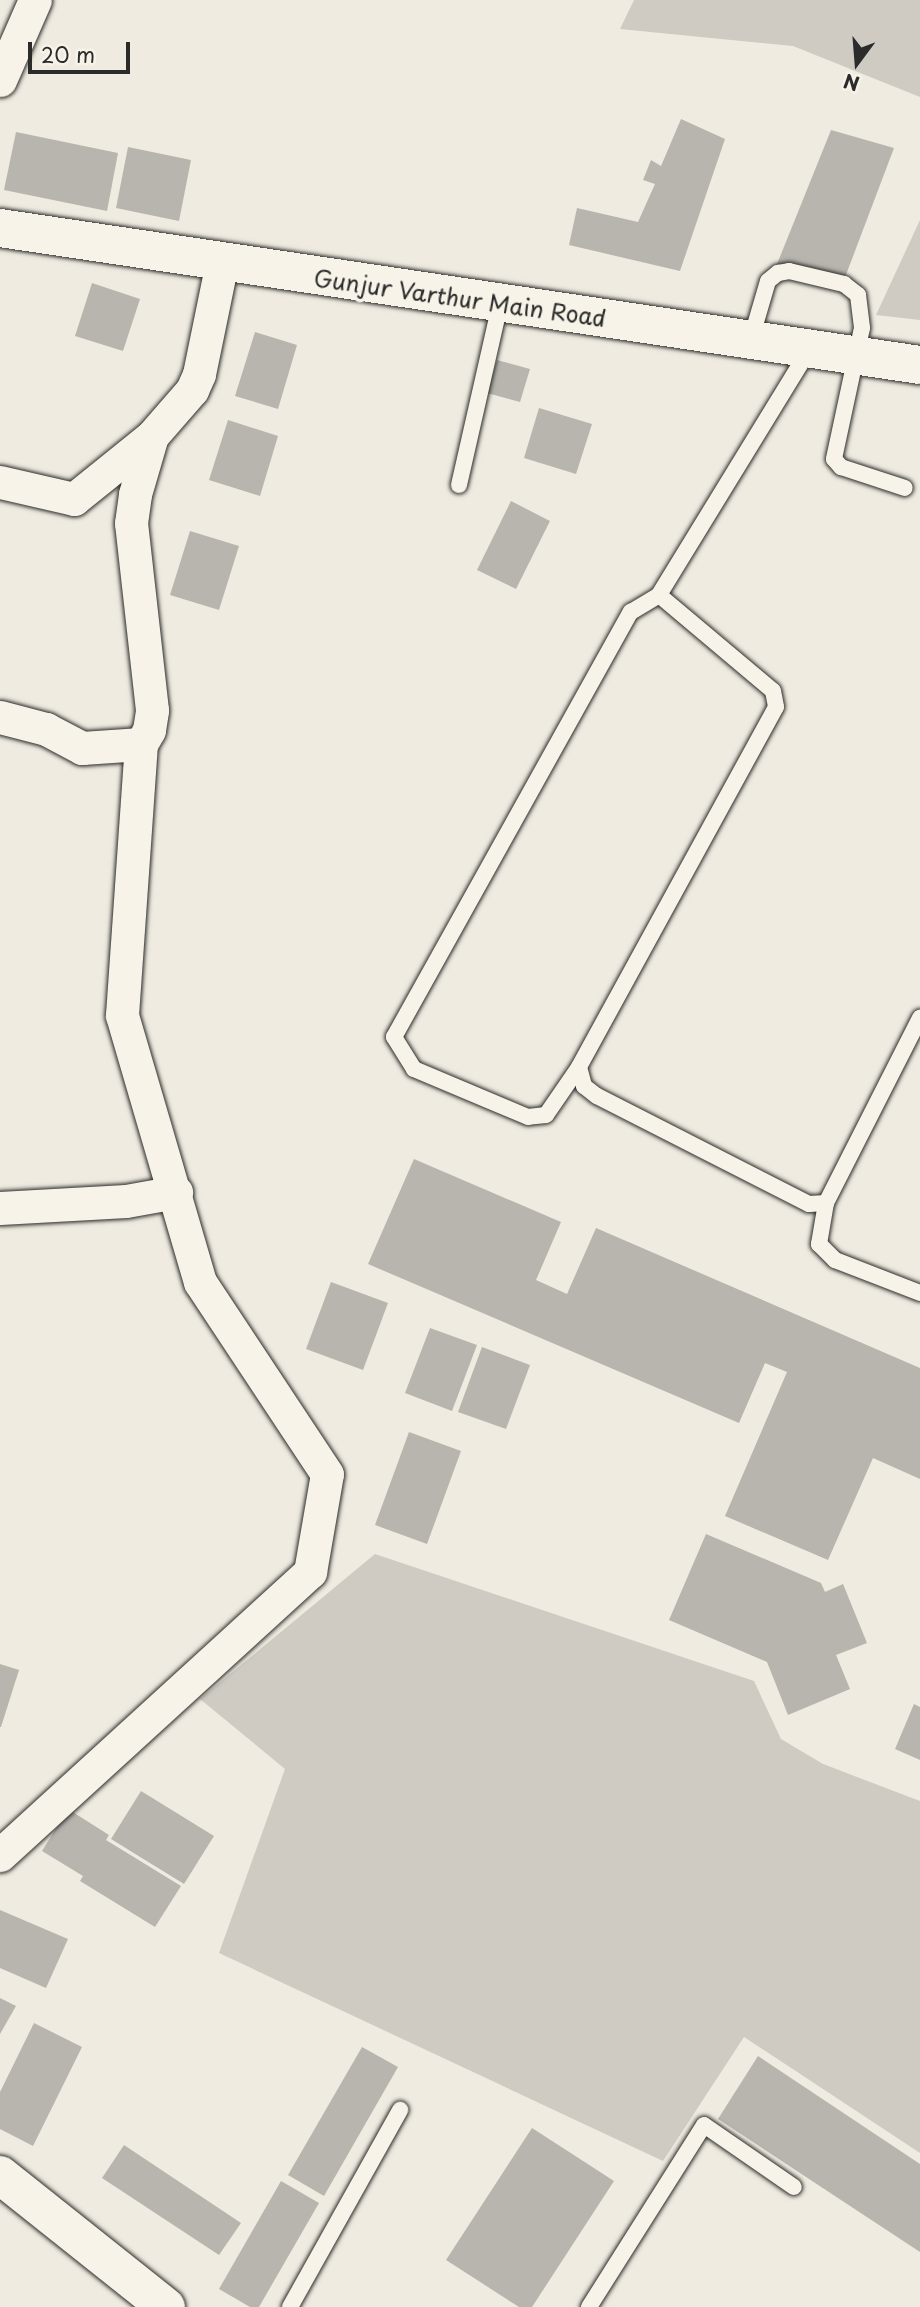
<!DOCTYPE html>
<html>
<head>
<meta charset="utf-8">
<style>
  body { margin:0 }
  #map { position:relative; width:920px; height:2307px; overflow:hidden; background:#efebe0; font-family:"Playpen Sans",sans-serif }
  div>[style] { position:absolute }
  .green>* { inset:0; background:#cfcbc2 }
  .building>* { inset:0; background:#b8b5ae }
  .roads { filter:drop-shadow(0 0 2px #2b2b2b) drop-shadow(0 0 2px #2b2b2b) }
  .lane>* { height:16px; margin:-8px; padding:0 8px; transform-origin:8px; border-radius:8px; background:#f7f3e8 }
  .street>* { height:33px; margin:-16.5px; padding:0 16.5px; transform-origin:16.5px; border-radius:16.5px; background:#f7f3e8 }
  .secondary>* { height:38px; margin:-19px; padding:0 19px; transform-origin:19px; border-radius:19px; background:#f7f3e8 }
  span { translate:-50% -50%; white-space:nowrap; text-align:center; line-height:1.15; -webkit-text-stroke:7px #f7f3e8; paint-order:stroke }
  .street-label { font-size:23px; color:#2b2b2b }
  .north { position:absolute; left:822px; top:28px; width:70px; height:70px; -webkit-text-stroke:5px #f7f3e8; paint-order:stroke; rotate:196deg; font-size:19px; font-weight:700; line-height:28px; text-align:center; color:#2b2b2b }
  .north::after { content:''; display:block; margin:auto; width:24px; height:32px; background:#2b2b2b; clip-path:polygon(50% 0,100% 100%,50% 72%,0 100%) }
  .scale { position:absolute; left:28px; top:42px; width:102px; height:32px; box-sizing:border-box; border:4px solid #2b2b2b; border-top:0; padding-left:9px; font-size:21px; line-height:24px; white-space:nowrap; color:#2b2b2b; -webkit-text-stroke:5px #f7f3e8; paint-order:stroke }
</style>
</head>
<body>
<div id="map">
  <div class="green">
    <div style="clip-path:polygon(634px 0,920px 0,920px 97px,793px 46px,620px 29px)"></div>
    <div style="clip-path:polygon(920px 220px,920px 320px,876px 315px)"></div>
    <div style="clip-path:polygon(375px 1554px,754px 1681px,781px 1739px,823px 1764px,920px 1801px,920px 2153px,744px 2037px,663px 2161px,219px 1953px,285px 1769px,200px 1699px)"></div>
  </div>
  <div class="building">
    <div style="clip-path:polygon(681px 119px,725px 139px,680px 271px,569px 245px,577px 208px,638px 222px,655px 184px,643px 180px,651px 160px,661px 166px)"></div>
    <div style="clip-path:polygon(831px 130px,894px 148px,841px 288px,773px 274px)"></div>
    <div style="clip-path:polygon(16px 132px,118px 153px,107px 211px,4px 190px)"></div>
    <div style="clip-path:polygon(128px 147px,191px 160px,179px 221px,116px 208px)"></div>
    <div style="clip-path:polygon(92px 283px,140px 299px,123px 351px,75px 336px)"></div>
    <div style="clip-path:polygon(255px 332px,297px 345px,278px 409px,235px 396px)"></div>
    <div style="clip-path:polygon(497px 360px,530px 369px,520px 402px,487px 393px)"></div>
    <div style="clip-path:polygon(539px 408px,592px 424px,576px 474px,524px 458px)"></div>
    <div style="clip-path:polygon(228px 420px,278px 436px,260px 496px,209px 480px)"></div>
    <div style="clip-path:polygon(511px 501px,550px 521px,516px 589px,477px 570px)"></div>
    <div style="clip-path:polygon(190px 531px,239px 546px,219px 610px,170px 595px)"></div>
    <div style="clip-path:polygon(414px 1159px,561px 1222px,536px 1280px,567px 1294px,596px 1228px,920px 1368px,920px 1479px,873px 1458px,828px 1560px,725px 1516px,787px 1372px,765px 1363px,739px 1423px,368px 1264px)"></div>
    <div style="clip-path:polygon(331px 1282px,388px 1303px,363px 1370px,306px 1349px)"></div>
    <div style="clip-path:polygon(430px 1328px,477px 1345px,452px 1411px,405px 1393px)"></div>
    <div style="clip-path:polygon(482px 1347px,530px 1365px,506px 1429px,458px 1412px)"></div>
    <div style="clip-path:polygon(409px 1432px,461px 1451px,427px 1544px,375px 1525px)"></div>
    <div style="clip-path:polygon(706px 1534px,821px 1583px,825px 1592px,843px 1584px,867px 1643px,836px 1655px,850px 1689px,788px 1715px,767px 1662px,669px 1620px)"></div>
    <div style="clip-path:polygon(0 1664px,19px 1670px,1px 1727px,0 1727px)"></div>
    <div style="clip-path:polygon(914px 1704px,920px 1707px,920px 1760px,895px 1749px)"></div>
    <div style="clip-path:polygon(141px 1791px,214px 1836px,184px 1884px,111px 1839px)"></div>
    <div style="clip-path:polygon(68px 1809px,109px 1835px,106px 1840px,181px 1886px,155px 1927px,80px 1881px,83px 1876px,42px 1851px)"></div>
    <div style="clip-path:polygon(0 1910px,68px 1939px,46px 1988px,0 1968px)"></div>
    <div style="clip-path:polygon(0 1998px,16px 2006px,0 2034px)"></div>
    <div style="clip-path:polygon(34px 2023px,82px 2047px,33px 2146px,0 2129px,0 2092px)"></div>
    <div style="clip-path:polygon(362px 2047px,398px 2067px,324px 2196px,288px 2175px)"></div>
    <div style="clip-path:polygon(758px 2056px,920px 2164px,920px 2252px,718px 2119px)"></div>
    <div style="clip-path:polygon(532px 2128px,614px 2181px,532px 2307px,519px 2307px,446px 2260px)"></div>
    <div style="clip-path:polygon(124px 2145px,241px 2223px,219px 2255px,102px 2178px)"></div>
    <div style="clip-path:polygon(281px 2181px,319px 2203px,259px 2307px,250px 2307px,219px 2289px)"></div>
  </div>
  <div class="roads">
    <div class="lane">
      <div style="left:751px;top:339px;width:60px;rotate:-73.7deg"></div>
      <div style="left:768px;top:281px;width:13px;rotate:-39deg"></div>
      <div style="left:778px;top:273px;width:11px;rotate:-10deg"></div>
      <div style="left:789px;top:271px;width:57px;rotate:13.3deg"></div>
      <div style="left:844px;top:284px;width:18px;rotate:38deg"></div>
      <div style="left:858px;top:295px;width:33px;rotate:83deg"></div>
      <div style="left:862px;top:328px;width:134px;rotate:102.1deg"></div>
      <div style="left:834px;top:459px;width:11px;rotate:49deg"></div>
      <div style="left:841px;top:467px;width:67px;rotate:18.2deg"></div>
      <div style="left:809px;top:350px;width:287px;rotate:121.5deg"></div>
      <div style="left:659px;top:595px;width:149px;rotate:40.1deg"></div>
      <div style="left:773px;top:691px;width:16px;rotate:79deg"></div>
      <div style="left:776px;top:707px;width:410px;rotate:118.7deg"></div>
      <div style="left:579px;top:1067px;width:20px;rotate:75deg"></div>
      <div style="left:584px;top:1086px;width:16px;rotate:38deg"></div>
      <div style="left:597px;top:1096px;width:238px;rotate:27deg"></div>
      <div style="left:809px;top:1204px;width:17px;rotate:-3deg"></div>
      <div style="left:826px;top:1203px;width:208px;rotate:-63.1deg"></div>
      <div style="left:459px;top:485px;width:186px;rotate:-77.2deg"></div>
      <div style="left:579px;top:1067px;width:58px;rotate:124.5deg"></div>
      <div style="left:546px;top:1115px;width:18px;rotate:174deg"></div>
      <div style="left:528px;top:1117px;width:124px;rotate:-157.2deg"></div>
      <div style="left:414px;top:1069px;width:38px;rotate:-122deg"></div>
      <div style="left:394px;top:1037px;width:487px;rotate:-60.9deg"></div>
      <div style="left:631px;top:612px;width:33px;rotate:-31deg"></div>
      <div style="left:826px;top:1203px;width:42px;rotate:99.7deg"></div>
      <div style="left:819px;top:1244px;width:23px;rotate:45deg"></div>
      <div style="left:835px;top:1260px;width:91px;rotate:21.2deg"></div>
      <div style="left:290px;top:2307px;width:226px;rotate:-60.8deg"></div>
      <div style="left:589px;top:2307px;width:215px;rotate:-57.7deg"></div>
      <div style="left:704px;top:2125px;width:109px;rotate:34.6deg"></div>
    </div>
    <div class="street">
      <div style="left:0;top:80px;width:87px;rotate:-66.4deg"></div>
      <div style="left:0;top:482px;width:76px;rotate:12.9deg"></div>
      <div style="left:74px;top:499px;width:99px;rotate:-38.8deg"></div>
      <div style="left:0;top:717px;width:48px;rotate:14.6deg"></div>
      <div style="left:46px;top:729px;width:41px;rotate:27.8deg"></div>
      <div style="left:82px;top:748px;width:59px;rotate:-3.9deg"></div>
      <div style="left:141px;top:744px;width:16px;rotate:-60deg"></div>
      <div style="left:149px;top:730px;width:20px;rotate:-81deg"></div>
      <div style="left:152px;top:710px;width:188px;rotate:-96.4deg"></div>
      <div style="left:131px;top:523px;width:29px;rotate:-82deg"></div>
      <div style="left:135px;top:494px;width:60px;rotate:-73.7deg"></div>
      <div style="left:152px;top:436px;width:61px;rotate:-49deg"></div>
      <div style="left:192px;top:390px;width:17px;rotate:-66deg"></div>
      <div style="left:199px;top:374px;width:114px;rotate:-78.4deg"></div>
      <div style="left:0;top:1208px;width:126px;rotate:-3.2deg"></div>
      <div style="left:126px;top:1201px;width:51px;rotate:-10.2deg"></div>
      <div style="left:0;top:1855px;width:420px;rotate:-42.4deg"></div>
      <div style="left:310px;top:1572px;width:99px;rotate:-80.2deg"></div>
      <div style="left:327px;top:1474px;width:230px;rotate:-123.5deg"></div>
      <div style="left:200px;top:1282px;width:278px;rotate:-106.3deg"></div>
      <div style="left:122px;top:1015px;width:272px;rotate:-86deg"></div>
    </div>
    <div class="secondary">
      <div style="left:0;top:228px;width:930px;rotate:8.47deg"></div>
      <div style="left:0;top:2175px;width:212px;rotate:38.5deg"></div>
    </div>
  </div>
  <div class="street-label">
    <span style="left:460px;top:298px;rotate:8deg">Gunjur Varthur Main Road</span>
  </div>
  <div class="north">N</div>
  <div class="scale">20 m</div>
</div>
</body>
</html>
